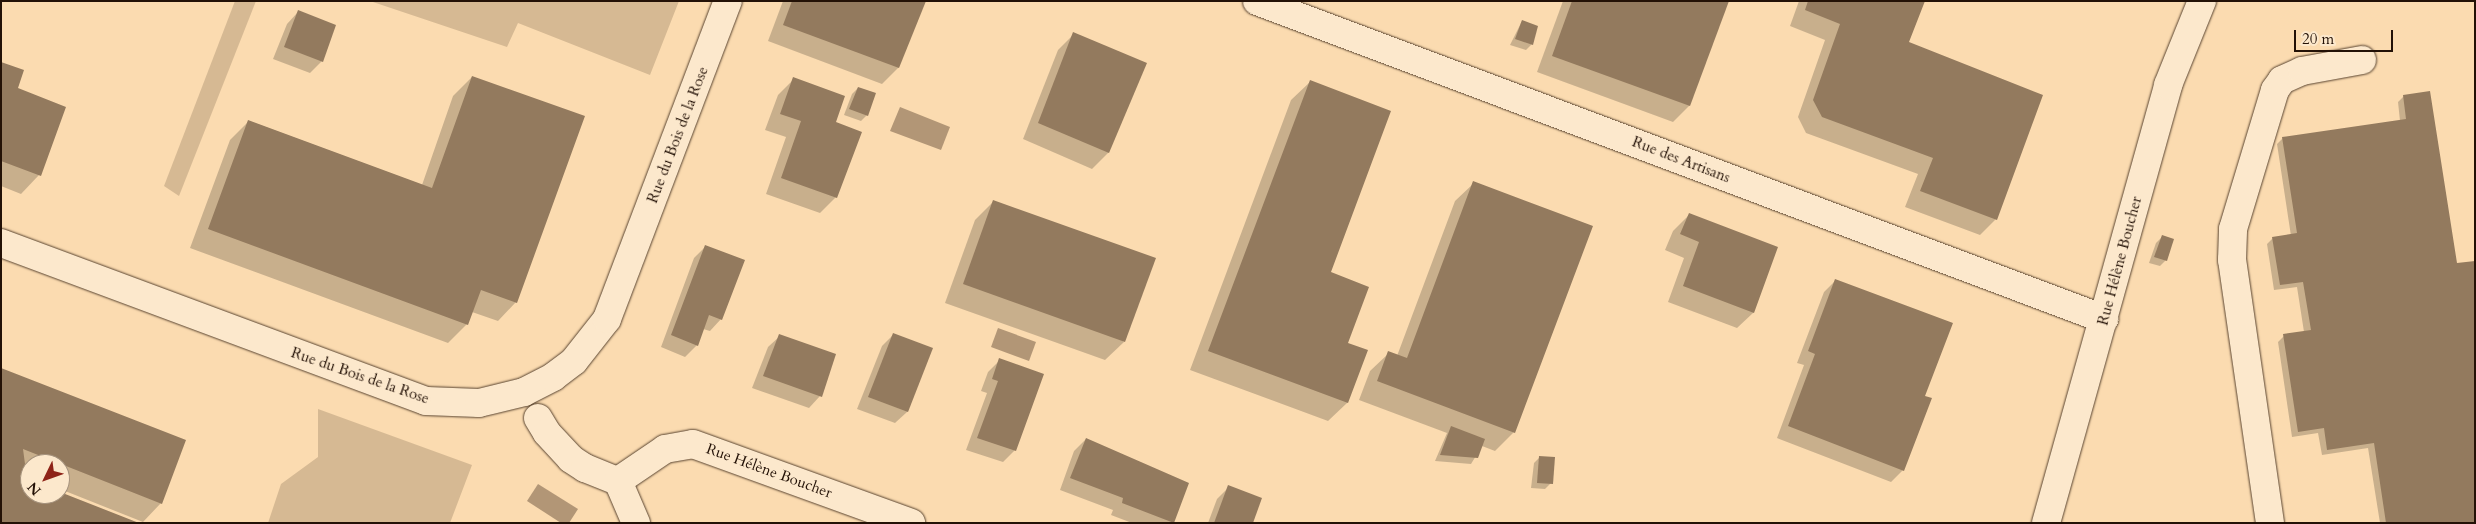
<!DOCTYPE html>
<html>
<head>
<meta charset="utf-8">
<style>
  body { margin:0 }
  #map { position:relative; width:2476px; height:524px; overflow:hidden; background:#fbdbb0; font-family:Cardo,serif }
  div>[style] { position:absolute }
  .green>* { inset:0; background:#d6b993 }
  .water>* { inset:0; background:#b29676 }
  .shadow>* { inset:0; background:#0003 }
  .building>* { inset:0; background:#937a5e }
  .roads { filter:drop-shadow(0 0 1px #594430) drop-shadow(0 0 1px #594430) }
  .minor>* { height:28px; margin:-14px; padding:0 14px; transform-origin:14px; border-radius:14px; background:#fce8cc }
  span { translate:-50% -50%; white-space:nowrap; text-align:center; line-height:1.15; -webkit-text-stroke:4.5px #fce8cc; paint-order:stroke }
  .street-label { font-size:15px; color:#231106 }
  .frame { position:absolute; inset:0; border:2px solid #231106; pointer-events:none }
  .north { position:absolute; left:20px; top:454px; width:50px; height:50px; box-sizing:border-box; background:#fce8cc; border:1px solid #a5927d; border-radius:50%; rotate:228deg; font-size:14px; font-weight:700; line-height:20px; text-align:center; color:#231106 }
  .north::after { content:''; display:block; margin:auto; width:18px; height:22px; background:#8f2418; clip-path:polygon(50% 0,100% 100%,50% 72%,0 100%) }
  .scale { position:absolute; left:2294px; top:30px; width:99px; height:22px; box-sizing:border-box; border:2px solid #231106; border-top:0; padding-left:6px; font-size:15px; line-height:18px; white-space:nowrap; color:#231106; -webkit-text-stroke:4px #fce8cc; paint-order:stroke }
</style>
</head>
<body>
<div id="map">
  <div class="green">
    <div style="clip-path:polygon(235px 1px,256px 1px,179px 196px,164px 186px)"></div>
    <div style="clip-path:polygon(370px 1px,679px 1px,650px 75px,518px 23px,507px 47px)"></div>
    <div style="clip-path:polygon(318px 409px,472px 465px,450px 523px,268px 523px,281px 484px,318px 457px)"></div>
  </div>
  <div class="water">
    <div style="clip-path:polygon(900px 107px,950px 127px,941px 150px,890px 131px)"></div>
    <div style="clip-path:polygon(998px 328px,1036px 342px,1029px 361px,991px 347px)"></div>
    <div style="clip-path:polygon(538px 484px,578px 509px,569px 523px,561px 523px,527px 501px)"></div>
  </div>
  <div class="shadow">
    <div style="clip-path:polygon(783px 1px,924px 1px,898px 68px,882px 84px,768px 41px)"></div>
    <div style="clip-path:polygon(1563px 1px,1728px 1px,1689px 106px,1673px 122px,1537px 72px)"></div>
    <div style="clip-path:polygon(1799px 1px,1924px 1px,1908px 43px,1996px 219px,1980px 235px,1905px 207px,1918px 174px,1806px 133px,1798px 117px,1825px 40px,1790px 26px)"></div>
    <div style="clip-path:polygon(298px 12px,322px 61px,310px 73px,273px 59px,287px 24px)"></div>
    <div style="clip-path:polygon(1522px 21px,1532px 44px,1526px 50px,1510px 45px)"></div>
    <div style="clip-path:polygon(1074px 34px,1145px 64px,1108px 153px,1092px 169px,1023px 139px,1058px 50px)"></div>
    <div style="clip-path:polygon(1px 63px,16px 89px,39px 175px,21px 194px,1px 186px)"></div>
    <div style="clip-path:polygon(472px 77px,516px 302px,498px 321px,472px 312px,467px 324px,448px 343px,190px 248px,230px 140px,249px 121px,422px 185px,453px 96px)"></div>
    <div style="clip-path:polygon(794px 79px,834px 122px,836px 197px,820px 213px,766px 194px,786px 137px,765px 130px,778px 95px)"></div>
    <div style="clip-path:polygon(1310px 82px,1329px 273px,1347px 344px,1366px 351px,1347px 403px,1328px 421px,1190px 370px,1291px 100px)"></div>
    <div style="clip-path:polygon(858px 88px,867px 115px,861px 121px,844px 115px,852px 94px)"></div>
    <div style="clip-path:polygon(2404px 96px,2475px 523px,2380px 523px,2368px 448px,2322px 455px,2318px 433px,2292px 437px,2278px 342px,2284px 336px,2304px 332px,2297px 287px,2274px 290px,2267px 244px,2273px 238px,2291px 236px,2277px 144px,2283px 138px,2400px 121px,2398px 102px)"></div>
    <div style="clip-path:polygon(1474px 183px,1514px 432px,1495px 451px,1482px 446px,1471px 464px,1435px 461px,1447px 433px,1359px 400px,1370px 371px,1389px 353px,1397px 356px,1455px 201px)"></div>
    <div style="clip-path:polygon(994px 201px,1124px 342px,1105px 360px,945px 303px,975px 220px)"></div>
    <div style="clip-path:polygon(1689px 215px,1776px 248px,1753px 313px,1737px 328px,1668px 302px,1684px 258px,1665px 250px,1673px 231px)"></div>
    <div style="clip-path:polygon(2162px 237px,2166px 260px,2160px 266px,2149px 263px,2156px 243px)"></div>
    <div style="clip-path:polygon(706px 246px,721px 319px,710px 331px,703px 329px,697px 345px,685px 357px,661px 347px,694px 258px)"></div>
    <div style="clip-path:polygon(1836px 280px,1923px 396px,1903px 470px,1891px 482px,1777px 438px,1804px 365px,1797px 363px,1824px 292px)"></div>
    <div style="clip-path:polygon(893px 335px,931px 349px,907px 412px,895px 423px,857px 409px,882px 346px)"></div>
    <div style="clip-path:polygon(780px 336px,820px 396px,809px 408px,752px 388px,768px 347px)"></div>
    <div style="clip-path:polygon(1000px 360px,1015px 450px,1003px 462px,966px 450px,987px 393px,981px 391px,988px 372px)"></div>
    <div style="clip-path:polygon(1px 369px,161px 503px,143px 522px,60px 489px,60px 464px,30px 464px,30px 478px,20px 474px,19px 477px,30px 482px,30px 494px,1px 523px)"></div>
    <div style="clip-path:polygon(1086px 439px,1173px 522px,1132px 523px,1111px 515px,1113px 510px,1060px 490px,1074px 451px)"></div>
    <div style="clip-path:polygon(1540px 457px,1551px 483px,1545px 489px,1531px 488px,1534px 463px)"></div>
    <div style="clip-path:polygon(1229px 487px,1252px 523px,1208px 523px,1217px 499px)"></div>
  </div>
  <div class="building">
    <div style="clip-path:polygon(792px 1px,926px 1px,899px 68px,783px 25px)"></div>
    <div style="clip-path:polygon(1572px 1px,1729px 1px,1690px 106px,1552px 56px)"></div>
    <div style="clip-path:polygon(1808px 1px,1925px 1px,1909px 42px,2043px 95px,1997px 220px,1920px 191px,1933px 158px,1822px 117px,1813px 100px,1840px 24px,1805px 10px)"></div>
    <div style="clip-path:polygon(298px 10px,336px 25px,323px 62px,284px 47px)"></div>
    <div style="clip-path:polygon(1522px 20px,1538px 26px,1533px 45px,1515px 39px)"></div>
    <div style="clip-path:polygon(1073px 32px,1147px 63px,1109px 153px,1038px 123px)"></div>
    <div style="clip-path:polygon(1px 62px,24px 70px,18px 88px,66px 107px,41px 176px,1px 161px)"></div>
    <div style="clip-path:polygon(472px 76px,585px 116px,517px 303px,481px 290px,468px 325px,208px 229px,248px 120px,432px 188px)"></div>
    <div style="clip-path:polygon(793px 77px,845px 96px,836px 122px,862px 132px,837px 198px,781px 178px,801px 121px,780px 114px)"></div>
    <div style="clip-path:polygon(1310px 80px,1391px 111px,1331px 272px,1369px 287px,1348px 343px,1368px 350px,1348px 403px,1208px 351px)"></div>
    <div style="clip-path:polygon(858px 87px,876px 93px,868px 116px,849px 109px)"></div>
    <div style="clip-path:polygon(2430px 91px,2457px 263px,2475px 261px,2475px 523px,2386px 523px,2374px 443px,2327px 450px,2324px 428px,2298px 432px,2283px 334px,2311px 330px,2303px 282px,2280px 285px,2272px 237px,2297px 233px,2282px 137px,2406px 119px,2403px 95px)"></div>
    <div style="clip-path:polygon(1473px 181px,1593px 226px,1515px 433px,1377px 381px,1388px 351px,1407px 358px)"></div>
    <div style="clip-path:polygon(993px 200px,1156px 258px,1125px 342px,963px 284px)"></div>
    <div style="clip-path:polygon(1689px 213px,1778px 247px,1754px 313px,1683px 286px,1699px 242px,1680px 234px)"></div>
    <div style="clip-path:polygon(2162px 235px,2174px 239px,2167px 261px,2154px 257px)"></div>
    <div style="clip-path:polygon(705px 245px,745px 260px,722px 320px,709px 315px,698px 346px,671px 335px)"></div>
    <div style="clip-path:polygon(1835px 279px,1953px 323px,1925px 396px,1932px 398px,1904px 471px,1788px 426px,1815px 354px,1808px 351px)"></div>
    <div style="clip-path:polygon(893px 333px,933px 348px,908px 412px,868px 397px)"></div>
    <div style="clip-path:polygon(779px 334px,836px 354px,822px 397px,763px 376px)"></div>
    <div style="clip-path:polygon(999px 358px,1044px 374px,1016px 451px,977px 438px,998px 381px,992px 379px)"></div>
    <div style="clip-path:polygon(1px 368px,186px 440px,162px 504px,23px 449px,25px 464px,20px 477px,30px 480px,30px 494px,60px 492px,139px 523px,1px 523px)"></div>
    <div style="clip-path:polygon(1451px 426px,1485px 439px,1478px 458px,1440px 455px)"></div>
    <div style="clip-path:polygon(1086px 438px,1189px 483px,1174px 523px,1122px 503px,1123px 498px,1070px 478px)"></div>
    <div style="clip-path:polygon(1539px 456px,1555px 457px,1553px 484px,1537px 483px)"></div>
    <div style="clip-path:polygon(1228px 485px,1262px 498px,1253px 523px,1214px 523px)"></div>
  </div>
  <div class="roads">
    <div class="minor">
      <div style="left:1257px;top:1px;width:905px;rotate:20.58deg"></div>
      <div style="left:1px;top:243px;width:453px;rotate:20.4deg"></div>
      <div style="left:426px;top:401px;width:53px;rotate:2.2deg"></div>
      <div style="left:479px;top:403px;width:46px;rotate:-13.7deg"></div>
      <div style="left:524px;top:392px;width:33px;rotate:-27deg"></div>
      <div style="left:553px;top:377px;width:26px;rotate:-37deg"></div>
      <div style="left:574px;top:361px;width:53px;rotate:-51.8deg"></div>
      <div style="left:607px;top:319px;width:340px;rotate:-69.2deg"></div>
      <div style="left:538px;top:418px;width:17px;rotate:59deg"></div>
      <div style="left:547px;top:433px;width:35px;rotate:47deg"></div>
      <div style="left:571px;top:459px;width:17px;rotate:33deg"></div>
      <div style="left:585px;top:468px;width:35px;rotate:22deg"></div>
      <div style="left:618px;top:481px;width:57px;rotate:-34.2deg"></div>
      <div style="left:665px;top:449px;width:28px;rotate:-10deg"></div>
      <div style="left:693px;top:444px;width:232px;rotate:19.9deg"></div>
      <div style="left:618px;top:481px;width:46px;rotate:66.8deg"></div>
      <div style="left:2046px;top:523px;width:455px;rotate:-74.4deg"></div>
      <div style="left:2168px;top:85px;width:91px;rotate:-68deg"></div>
      <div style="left:2270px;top:523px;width:266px;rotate:-98.2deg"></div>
      <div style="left:2232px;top:260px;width:31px;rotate:-88deg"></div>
      <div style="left:2233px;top:229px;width:145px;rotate:-73.2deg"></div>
      <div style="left:2275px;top:90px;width:12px;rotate:-55deg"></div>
      <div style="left:2282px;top:80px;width:22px;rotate:-24deg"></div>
      <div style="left:2302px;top:71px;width:61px;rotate:-10.4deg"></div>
    </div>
  </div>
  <div class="street-label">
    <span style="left:678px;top:135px;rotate:-69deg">Rue du Bois de la Rose</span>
    <span style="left:1681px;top:160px;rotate:21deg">Rue des Artisans</span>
    <span style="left:2120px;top:261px;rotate:-75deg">Rue Hélène Boucher</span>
    <span style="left:360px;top:376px;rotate:19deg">Rue du Bois de la Rose</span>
    <span style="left:769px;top:471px;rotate:20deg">Rue Hélène Boucher</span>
  </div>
  <div class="frame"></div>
  <div class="north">N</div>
  <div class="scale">20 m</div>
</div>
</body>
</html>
